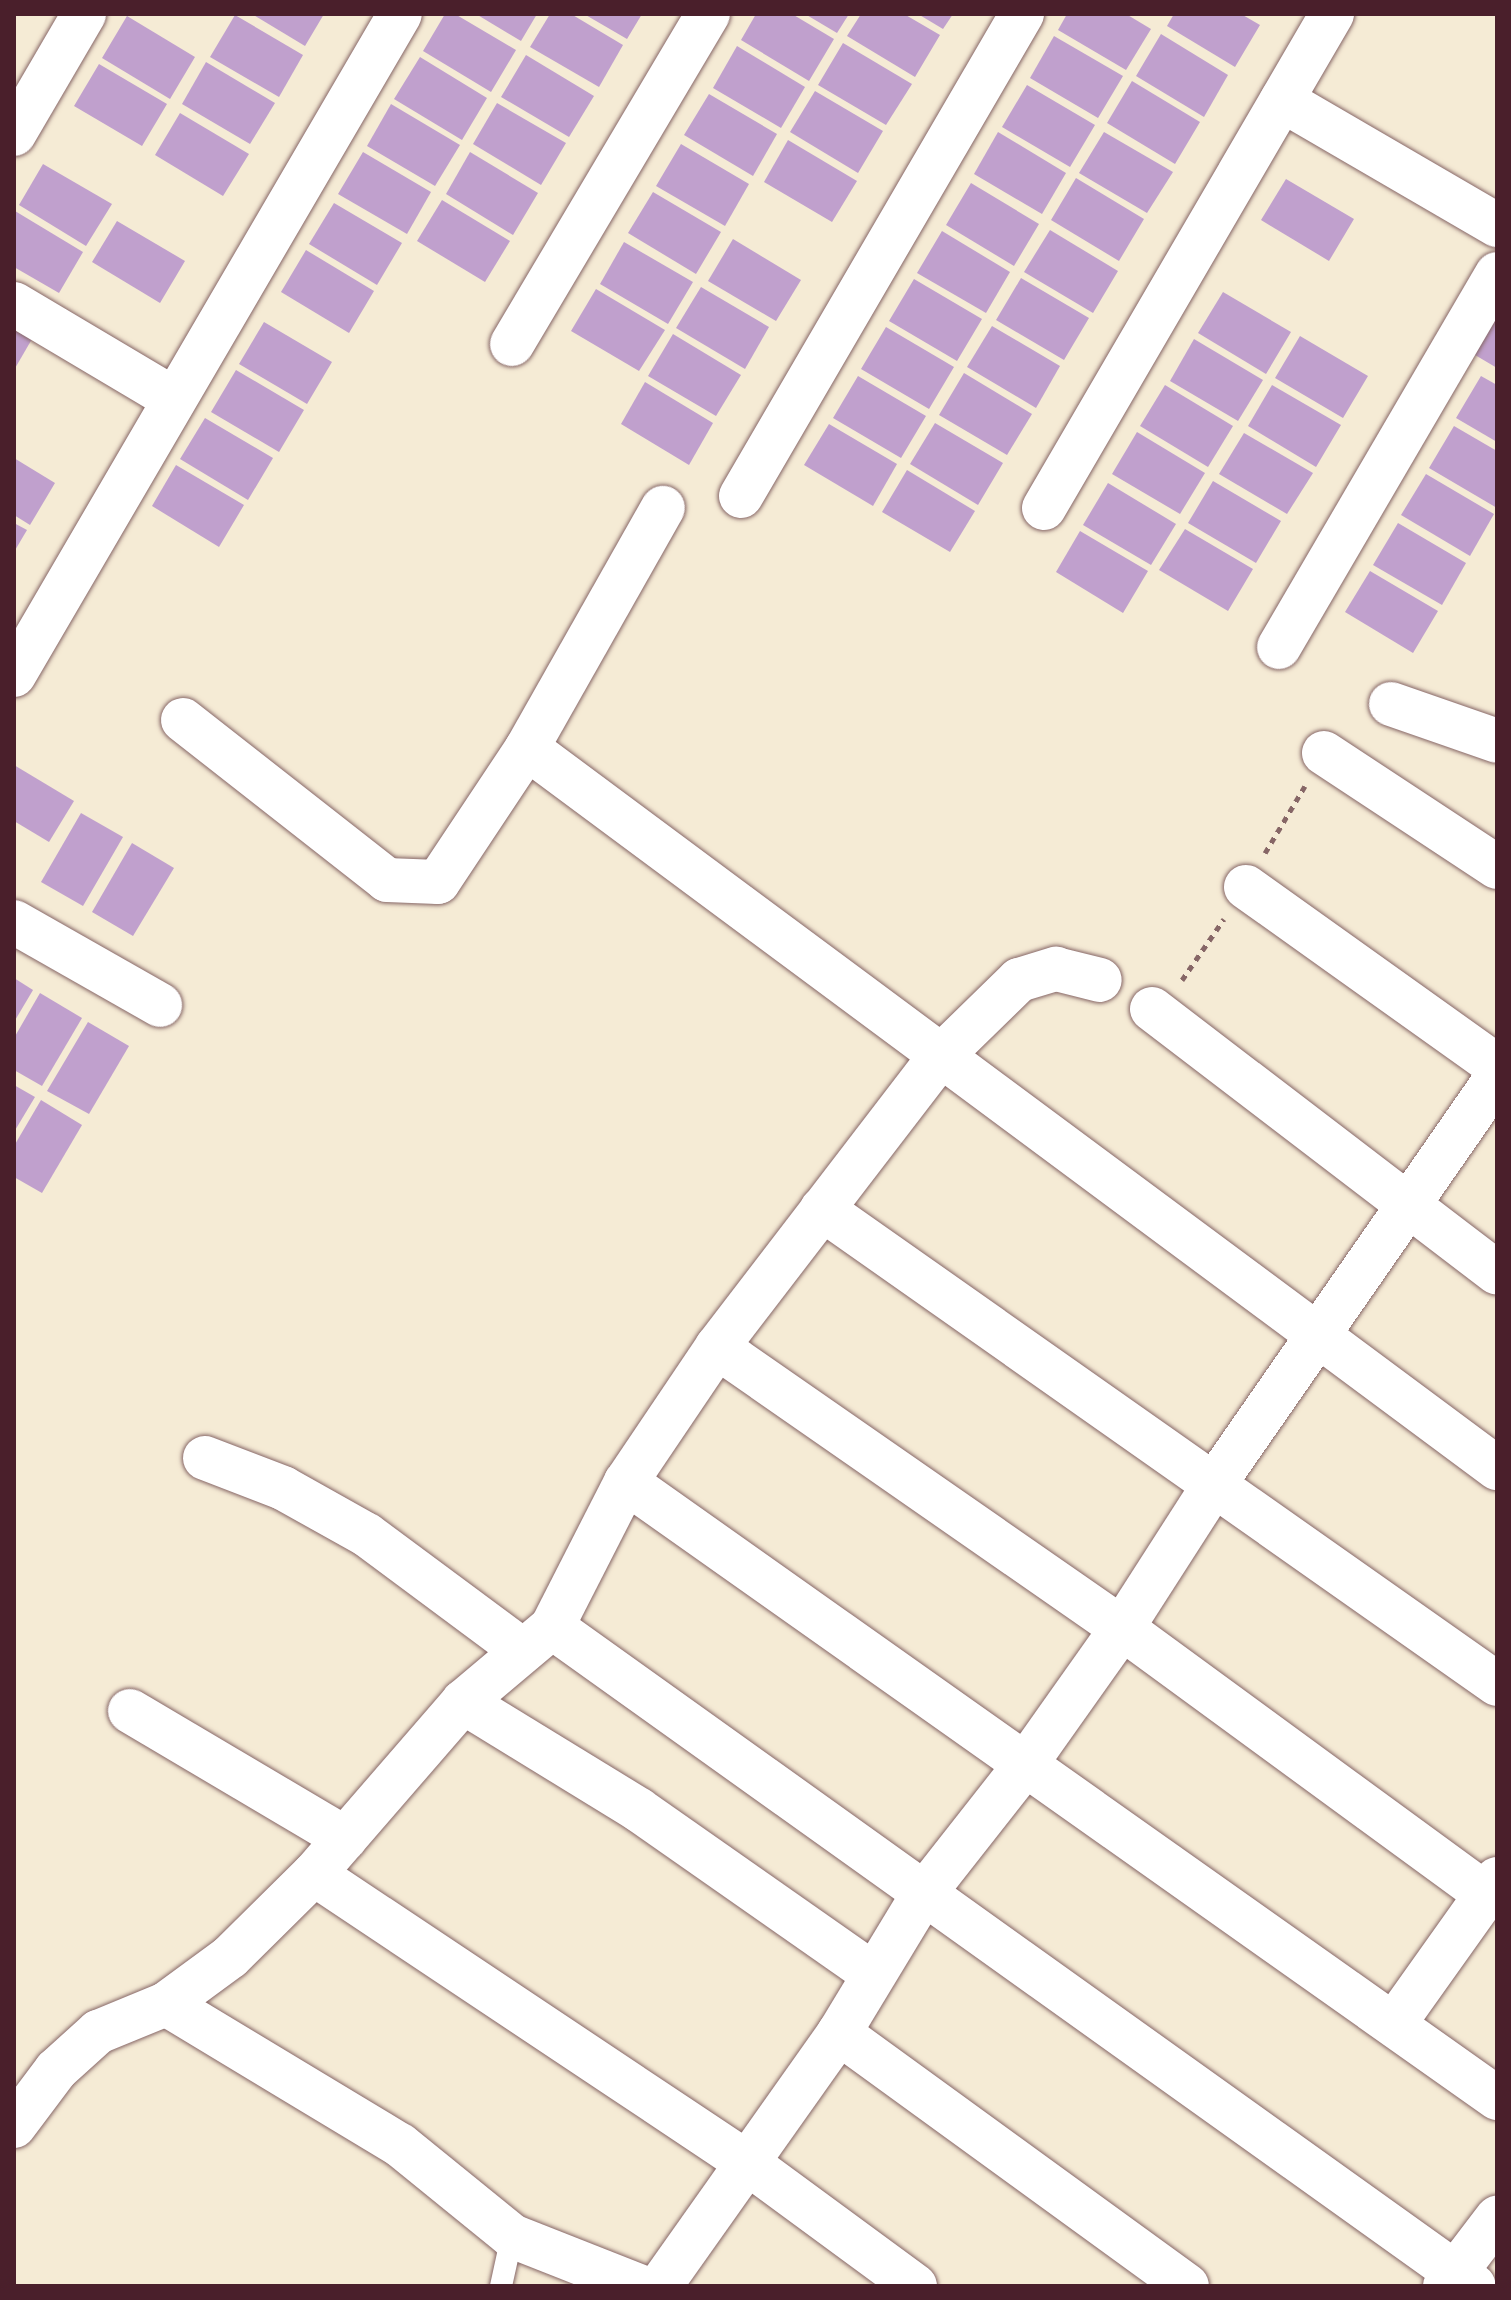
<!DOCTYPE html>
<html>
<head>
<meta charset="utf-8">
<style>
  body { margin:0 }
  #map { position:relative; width:1511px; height:2300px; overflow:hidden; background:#f5ebd5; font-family:"Shantell Sans",sans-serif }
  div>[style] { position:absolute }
  .building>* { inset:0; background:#c0a0cd }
  .path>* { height:5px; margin-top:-2.5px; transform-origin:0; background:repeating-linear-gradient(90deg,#866666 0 6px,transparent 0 12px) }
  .roads { filter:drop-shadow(0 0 2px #866666) drop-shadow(0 0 2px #866666) }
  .lane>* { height:22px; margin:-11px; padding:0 11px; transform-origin:11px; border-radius:11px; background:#fff }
  .street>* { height:44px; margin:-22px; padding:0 22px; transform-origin:22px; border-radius:22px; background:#fff }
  span { translate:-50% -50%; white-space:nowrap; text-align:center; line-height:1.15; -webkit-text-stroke:6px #fbf7ec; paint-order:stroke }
  .frame { position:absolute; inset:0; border:16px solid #4a1f2b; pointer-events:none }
</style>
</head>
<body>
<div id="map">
  <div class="building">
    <div style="clip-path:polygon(252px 14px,324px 14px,305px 46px)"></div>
    <div style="clip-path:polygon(445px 14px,455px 14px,516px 50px,491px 92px,423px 51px)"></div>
    <div style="clip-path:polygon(476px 14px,537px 14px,521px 41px)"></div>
    <div style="clip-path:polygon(550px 14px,571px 14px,623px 45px,599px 87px,530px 47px)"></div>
    <div style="clip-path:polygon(584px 14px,642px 14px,627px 39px)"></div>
    <div style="clip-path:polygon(756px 14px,792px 14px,834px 39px,809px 81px,741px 40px)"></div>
    <div style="clip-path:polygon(805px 14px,849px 14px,837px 33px)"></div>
    <div style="clip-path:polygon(861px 14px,904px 14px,940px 35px,915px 77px,847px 36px)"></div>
    <div style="clip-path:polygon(918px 14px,953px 14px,943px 29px)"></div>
    <div style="clip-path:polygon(1067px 14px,1126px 14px,1151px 29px,1126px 70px,1058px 30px)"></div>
    <div style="clip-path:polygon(1174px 14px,1241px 14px,1260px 25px,1235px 67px,1167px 26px)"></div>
    <div style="clip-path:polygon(235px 15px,303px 55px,279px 97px,210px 57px)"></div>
    <div style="clip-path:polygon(127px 16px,195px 57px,170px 99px,102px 58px)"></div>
    <div style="clip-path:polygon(1161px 34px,1228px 75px,1204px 117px,1136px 76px)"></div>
    <div style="clip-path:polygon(1054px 36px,1123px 76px,1098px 118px,1030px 78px)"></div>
    <div style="clip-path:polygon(843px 43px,912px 84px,886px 125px,818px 85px)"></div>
    <div style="clip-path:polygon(737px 46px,805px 87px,781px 128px,713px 88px)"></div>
    <div style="clip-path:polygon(526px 55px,594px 96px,569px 137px,501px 97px)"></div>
    <div style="clip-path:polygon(420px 57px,487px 98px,462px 140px,394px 99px)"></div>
    <div style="clip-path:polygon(206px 62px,275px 103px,250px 144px,182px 104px)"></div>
    <div style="clip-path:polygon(99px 64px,167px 104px,142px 146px,74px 106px)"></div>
    <div style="clip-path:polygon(1132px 81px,1200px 122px,1175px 164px,1107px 123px)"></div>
    <div style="clip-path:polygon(1027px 85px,1095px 125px,1070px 167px,1002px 127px)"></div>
    <div style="clip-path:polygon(815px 91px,883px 131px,858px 173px,790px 132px)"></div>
    <div style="clip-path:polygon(709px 94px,777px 134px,753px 176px,684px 135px)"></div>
    <div style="clip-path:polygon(497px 103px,566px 143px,541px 185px,473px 144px)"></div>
    <div style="clip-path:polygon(391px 104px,460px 145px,435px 186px,367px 146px)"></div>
    <div style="clip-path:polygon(180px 113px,249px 154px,223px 196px,155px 155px)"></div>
    <div style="clip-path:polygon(998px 132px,1066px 173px,1042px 214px,974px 174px)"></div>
    <div style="clip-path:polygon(1104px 132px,1173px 172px,1147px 213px,1079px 173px)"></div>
    <div style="clip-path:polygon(788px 140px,857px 181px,832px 222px,764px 182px)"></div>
    <div style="clip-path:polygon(681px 144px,749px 184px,725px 226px,656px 186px)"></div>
    <div style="clip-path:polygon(363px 152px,431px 192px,407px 234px,338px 194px)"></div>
    <div style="clip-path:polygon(470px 152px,538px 193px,513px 235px,446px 194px)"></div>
    <div style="clip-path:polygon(43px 164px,112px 204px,86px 246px,19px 205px)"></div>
    <div style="clip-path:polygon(1076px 178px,1144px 219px,1119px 261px,1051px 220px)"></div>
    <div style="clip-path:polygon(1286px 179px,1354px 219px,1329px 261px,1261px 220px)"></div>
    <div style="clip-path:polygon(971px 183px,1039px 224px,1014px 266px,946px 225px)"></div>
    <div style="clip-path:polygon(653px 192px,721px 232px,696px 274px,628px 233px)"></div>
    <div style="clip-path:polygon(442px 200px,510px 241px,485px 282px,417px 241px)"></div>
    <div style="clip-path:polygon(334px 203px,402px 243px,377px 285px,309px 244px)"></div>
    <div style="clip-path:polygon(15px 211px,83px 252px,59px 293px,14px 267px)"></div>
    <div style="clip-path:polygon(117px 221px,185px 261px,160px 303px,92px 262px)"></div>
    <div style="clip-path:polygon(1050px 230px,1118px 271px,1093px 313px,1024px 272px)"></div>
    <div style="clip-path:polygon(942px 231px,1010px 272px,986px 313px,917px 273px)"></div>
    <div style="clip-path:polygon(733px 239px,801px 280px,776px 321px,708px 281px)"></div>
    <div style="clip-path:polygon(624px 242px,693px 282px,668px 324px,600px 284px)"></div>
    <div style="clip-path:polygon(306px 250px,374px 291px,349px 333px,281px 292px)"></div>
    <div style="clip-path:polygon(1021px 278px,1089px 318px,1064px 360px,996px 320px)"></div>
    <div style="clip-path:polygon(914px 279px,982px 319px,957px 361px,889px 321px)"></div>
    <div style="clip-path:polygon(701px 287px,769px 327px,745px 369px,676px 328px)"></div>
    <div style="clip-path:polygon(596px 289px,665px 330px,639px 371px,571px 331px)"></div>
    <div style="clip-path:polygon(1223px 292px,1291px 332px,1266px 374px,1198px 333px)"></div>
    <div style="clip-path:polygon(1497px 305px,1497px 368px,1470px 352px)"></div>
    <div style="clip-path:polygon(264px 322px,332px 362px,307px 404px,239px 364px)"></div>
    <div style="clip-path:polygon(992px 326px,1060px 366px,1036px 408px,967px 367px)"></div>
    <div style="clip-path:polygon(886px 327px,954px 367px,929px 409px,861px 369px)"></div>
    <div style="clip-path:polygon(14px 329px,32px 339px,14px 370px)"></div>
    <div style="clip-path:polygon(673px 334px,741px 375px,716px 416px,648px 376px)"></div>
    <div style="clip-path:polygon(1300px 336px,1368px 376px,1343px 418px,1275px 378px)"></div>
    <div style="clip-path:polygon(1194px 339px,1263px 380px,1238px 421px,1170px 381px)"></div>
    <div style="clip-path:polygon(236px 370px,304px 410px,279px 452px,211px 412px)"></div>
    <div style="clip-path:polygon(964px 373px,1032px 414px,1007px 455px,939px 415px)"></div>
    <div style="clip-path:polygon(858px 376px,926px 416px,901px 458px,833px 418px)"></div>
    <div style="clip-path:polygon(1481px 376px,1497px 385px,1497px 442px,1456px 418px)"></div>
    <div style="clip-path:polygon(645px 382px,713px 423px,689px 465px,621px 424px)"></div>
    <div style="clip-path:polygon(1165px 385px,1233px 426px,1208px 467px,1140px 426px)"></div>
    <div style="clip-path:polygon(1272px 385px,1341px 425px,1316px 467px,1248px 426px)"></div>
    <div style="clip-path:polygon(205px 418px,273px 458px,248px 500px,180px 459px)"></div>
    <div style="clip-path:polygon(935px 423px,1003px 463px,978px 505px,910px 464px)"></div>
    <div style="clip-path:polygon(829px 424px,897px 464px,873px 506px,804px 465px)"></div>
    <div style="clip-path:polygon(1454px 426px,1497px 451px,1497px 508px,1429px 468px)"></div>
    <div style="clip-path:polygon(1137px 432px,1205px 473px,1180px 514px,1112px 474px)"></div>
    <div style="clip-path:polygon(1244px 433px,1313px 473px,1287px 514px,1219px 474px)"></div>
    <div style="clip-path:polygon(14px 458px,55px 483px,30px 525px,14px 515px)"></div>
    <div style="clip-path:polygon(176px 465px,244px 505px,219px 547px,152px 506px)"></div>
    <div style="clip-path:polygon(907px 470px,975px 511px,950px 552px,882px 512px)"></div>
    <div style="clip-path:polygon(1426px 474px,1494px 514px,1470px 556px,1401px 515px)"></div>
    <div style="clip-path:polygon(1213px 481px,1281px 521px,1256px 563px,1188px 523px)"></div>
    <div style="clip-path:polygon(1108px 483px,1176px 524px,1151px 565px,1083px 525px)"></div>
    <div style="clip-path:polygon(14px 523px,27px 530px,14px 552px)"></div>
    <div style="clip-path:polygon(1398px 523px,1466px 563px,1442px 605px,1373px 565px)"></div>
    <div style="clip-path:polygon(1185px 529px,1253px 569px,1228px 611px,1159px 570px)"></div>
    <div style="clip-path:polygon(1080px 531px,1148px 571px,1123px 613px,1056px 572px)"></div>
    <div style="clip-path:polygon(1370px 571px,1438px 611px,1413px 653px,1345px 612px)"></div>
    <div style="clip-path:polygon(14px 765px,74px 801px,49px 842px,14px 821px)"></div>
    <div style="clip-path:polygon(81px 813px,123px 837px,83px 906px,41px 882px)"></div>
    <div style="clip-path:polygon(132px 843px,174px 868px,133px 936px,92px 912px)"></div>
    <div style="clip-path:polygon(14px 978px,33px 990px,14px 1022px)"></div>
    <div style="clip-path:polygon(40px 993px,82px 1018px,42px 1086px,14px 1070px,14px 1038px)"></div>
    <div style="clip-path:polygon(88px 1022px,129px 1046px,89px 1114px,47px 1091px)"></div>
    <div style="clip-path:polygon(14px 1085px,35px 1097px,14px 1132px)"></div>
    <div style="clip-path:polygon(41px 1100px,82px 1125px,42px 1193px,14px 1177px,14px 1146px)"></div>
  </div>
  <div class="path">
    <div style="left:1265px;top:853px;width:78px;rotate:-59.2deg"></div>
    <div style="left:1182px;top:980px;width:74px;rotate:-55.5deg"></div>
  </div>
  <div class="roads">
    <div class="lane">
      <div style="left:501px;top:2286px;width:51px;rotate:-77.6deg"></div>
    </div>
    <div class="street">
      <div style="left:1282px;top:100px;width:249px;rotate:30.2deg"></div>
      <div style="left:14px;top:134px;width:139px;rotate:-59.7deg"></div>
      <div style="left:14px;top:304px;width:186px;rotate:30.7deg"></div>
      <div style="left:512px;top:344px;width:384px;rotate:-59.3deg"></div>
      <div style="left:741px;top:496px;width:558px;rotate:-59.76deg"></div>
      <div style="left:1044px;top:508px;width:572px;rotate:-59.76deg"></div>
      <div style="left:1279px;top:647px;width:432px;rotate:-59.7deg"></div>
      <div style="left:14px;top:675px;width:765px;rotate:-59.72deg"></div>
      <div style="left:1391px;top:704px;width:112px;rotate:19.2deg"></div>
      <div style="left:183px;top:720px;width:259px;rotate:38.1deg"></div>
      <div style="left:387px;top:880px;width:51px;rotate:2.2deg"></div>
      <div style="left:438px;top:882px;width:161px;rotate:-56.4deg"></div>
      <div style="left:527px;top:748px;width:276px;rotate:-60.5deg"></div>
      <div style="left:527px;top:748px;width:1208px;rotate:36.59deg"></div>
      <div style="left:1324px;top:753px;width:207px;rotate:33.4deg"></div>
      <div style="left:1246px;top:887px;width:308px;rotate:35.5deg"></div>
      <div style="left:14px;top:922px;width:168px;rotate:29.6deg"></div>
      <div style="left:1152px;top:1009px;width:434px;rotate:37.4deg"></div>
      <div style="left:822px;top:1209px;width:825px;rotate:35.13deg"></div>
      <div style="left:717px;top:1347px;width:493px;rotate:34.8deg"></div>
      <div style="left:1122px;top:1628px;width:451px;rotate:36.2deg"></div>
      <div style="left:205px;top:1458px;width:84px;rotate:21deg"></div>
      <div style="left:283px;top:1488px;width:96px;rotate:29.2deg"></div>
      <div style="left:367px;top:1535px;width:194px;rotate:36.6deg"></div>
      <div style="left:626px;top:1482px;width:1067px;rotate:35.27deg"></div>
      <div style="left:552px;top:1627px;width:1133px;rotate:35.56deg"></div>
      <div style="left:463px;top:1702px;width:206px;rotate:31.5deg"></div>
      <div style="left:639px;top:1810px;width:284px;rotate:35deg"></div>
      <div style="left:130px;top:1711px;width:250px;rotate:30.6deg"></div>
      <div style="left:314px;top:1874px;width:523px;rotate:33.69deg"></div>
      <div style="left:749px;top:2164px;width:206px;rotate:36.3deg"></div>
      <div style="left:166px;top:2004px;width:273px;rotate:31.1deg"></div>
      <div style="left:400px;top:2145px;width:144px;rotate:39.1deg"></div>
      <div style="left:512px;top:2236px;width:136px;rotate:21.5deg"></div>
      <div style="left:1394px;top:2024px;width:178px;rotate:-54.6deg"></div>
      <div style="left:839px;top:2033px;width:430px;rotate:36deg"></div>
      <div style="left:14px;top:2126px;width:70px;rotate:-53.1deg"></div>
      <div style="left:56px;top:2070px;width:57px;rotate:-42.1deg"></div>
      <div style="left:98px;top:2032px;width:74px;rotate:-22.4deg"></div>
      <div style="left:166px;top:2004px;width:79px;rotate:-36.3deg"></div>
      <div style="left:230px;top:1957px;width:118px;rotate:-44.7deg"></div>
      <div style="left:314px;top:1874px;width:228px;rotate:-49.1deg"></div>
      <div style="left:463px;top:1702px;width:116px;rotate:-40.1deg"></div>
      <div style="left:552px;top:1627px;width:163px;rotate:-63deg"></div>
      <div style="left:626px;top:1482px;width:163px;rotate:-56deg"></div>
      <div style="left:717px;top:1347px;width:364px;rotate:-52.5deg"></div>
      <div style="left:939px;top:1058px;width:112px;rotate:-44.3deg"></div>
      <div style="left:1019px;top:980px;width:39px;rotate:-17deg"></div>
      <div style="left:1056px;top:969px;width:45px;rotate:14deg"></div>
      <div style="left:660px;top:2286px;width:310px;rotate:-54.7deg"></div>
      <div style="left:839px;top:2033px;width:160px;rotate:-58.8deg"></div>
      <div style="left:922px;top:1896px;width:167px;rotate:-51.8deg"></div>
      <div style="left:1025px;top:1765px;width:168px;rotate:-54.7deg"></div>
      <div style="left:1122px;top:1628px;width:169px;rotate:-57.3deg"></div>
      <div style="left:1213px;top:1486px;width:497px;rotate:-55.2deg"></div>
      <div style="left:1445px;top:2286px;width:86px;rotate:-52.6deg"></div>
    </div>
  </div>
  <div class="frame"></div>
</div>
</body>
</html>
